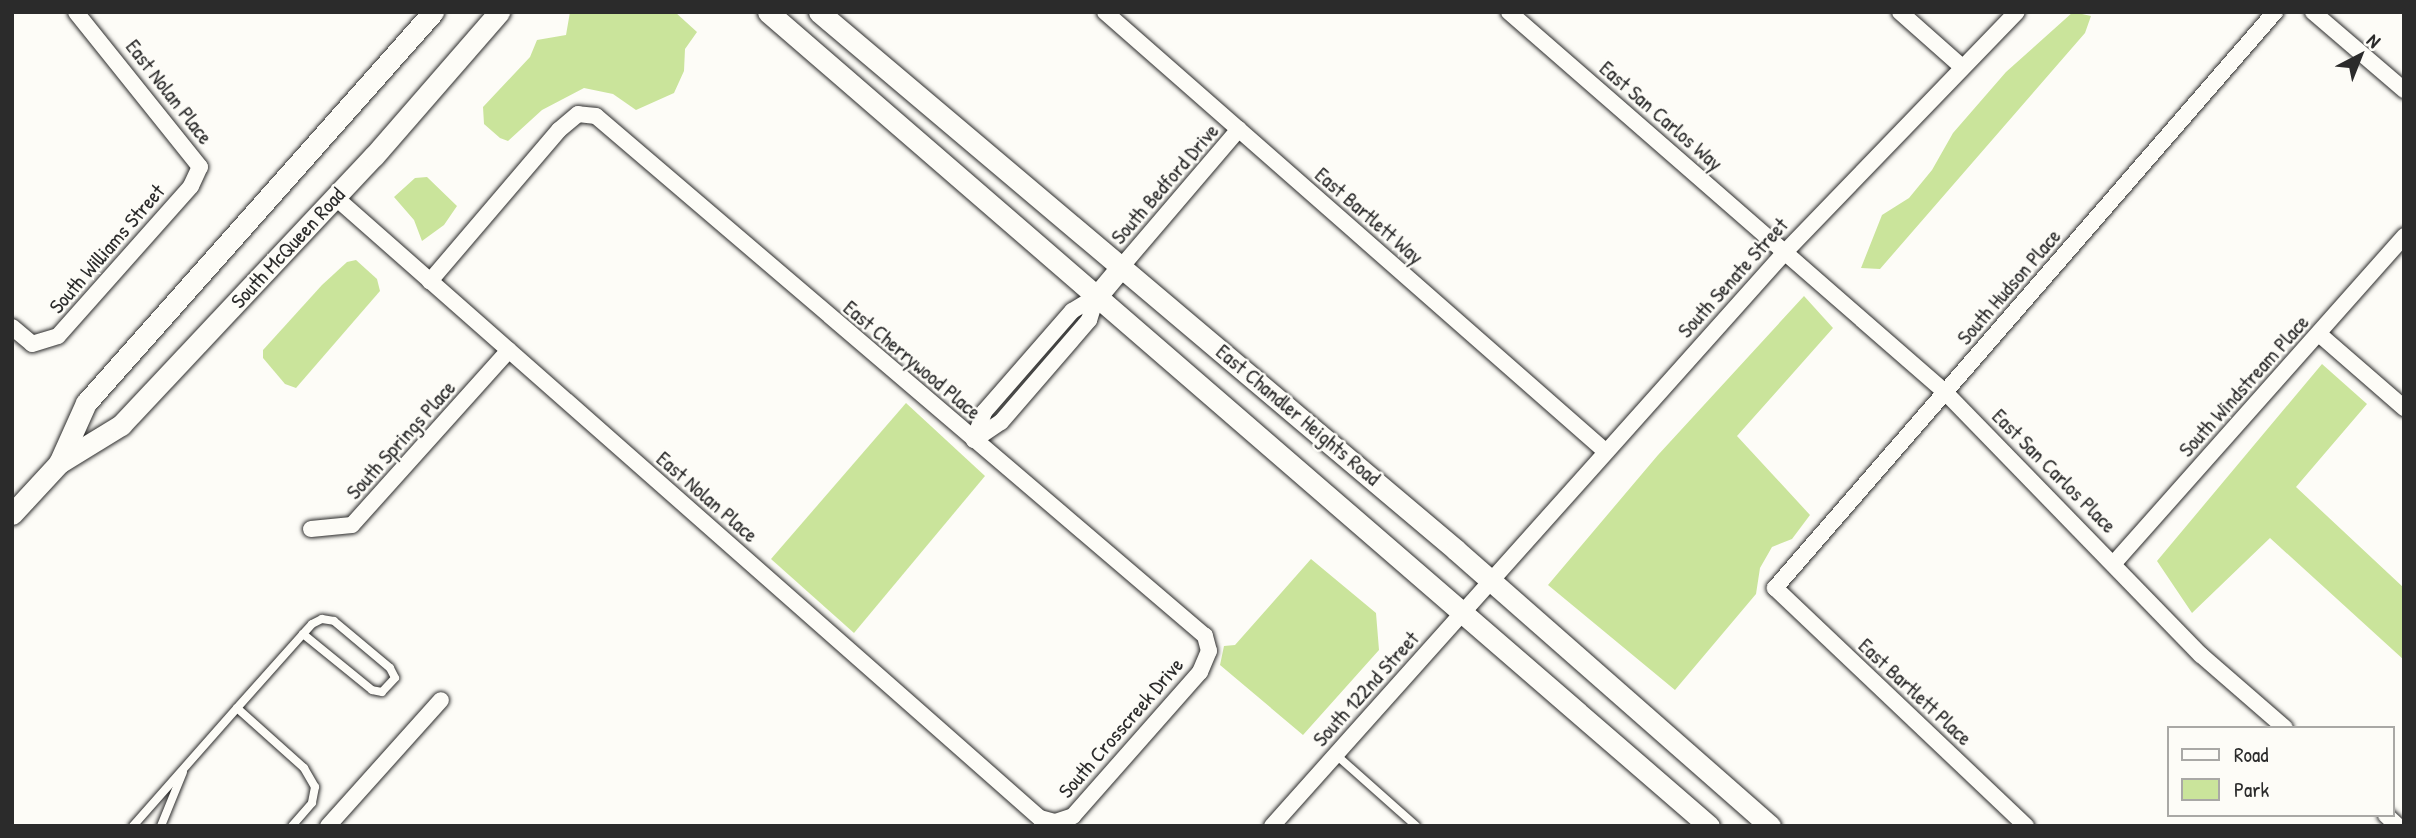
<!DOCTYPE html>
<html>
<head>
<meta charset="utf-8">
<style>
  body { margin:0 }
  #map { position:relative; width:2416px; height:838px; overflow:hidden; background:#fdfcf7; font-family:"Patrick Hand",sans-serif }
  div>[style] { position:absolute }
  .green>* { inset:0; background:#cae49b }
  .roads { filter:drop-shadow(0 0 2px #2b2b2b) drop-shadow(0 0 2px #2b2b2b) }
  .service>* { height:8px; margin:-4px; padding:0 4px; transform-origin:4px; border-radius:4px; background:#fdfcf7 }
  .minor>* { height:16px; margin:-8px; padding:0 8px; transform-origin:8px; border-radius:8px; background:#fdfcf7 }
  .secondary>* { height:21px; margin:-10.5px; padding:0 10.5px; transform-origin:10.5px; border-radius:10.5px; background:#fdfcf7 }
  span { translate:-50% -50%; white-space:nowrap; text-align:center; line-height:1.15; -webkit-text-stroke:5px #fdfcf7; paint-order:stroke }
  .street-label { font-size:21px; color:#2b2b2b }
  .frame { position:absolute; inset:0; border:14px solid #2b2b2b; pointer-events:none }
  .legend { position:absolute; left:2167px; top:726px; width:228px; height:91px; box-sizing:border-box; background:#fdfcf7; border:2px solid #a9a8a5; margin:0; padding:9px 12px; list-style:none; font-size:21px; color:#2b2b2b }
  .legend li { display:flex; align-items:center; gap:14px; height:35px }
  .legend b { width:35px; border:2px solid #a9a8a5 }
  .north { position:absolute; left:2325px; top:21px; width:70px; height:70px; -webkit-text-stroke:5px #fdfcf7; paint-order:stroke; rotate:42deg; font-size:19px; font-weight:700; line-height:28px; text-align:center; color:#2b2b2b }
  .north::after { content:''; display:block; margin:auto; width:24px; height:32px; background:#2b2b2b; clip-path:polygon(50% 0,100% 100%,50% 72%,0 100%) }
</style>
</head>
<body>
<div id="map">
  <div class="green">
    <div style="clip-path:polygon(570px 12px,675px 12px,697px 32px,685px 49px,684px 71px,674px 93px,636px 110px,613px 94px,584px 88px,542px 110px,508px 141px,500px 138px,484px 124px,483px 107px,530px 57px,537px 40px,566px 35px)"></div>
    <div style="clip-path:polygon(2073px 12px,2091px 16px,2085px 33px,1880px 269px,1861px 268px,1882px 215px,1909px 198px,1932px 170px,1953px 133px,2006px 72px)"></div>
    <div style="clip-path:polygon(427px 177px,457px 206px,444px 225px,422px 241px,414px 220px,394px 197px,415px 178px)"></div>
    <div style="clip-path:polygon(356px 260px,377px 279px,380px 291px,296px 388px,285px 384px,263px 358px,263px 350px,322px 285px,347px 262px)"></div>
    <div style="clip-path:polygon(1804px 296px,1833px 328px,1737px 436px,1810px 515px,1792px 539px,1772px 547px,1760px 568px,1756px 594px,1675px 690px,1548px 585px,1658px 455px)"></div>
    <div style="clip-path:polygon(2322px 364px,2367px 404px,2296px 487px,2404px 588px,2404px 660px,2270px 538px,2192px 613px,2157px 561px)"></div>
    <div style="clip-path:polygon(906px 403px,985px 476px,854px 633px,771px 559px)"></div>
    <div style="clip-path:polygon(1311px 559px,1376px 613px,1379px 650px,1303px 735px,1220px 665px,1224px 646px,1235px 645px)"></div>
  </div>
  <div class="roads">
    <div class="service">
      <div style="left:237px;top:708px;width:99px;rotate:-48.3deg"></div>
      <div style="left:303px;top:634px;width:13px;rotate:-48deg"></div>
      <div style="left:312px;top:624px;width:11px;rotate:-27deg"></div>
      <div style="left:322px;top:619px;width:12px;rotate:9deg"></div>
      <div style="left:334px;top:621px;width:73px;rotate:40deg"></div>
      <div style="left:390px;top:668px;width:11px;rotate:63deg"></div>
      <div style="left:395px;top:678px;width:19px;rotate:133deg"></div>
      <div style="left:382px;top:692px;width:10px;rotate:-169deg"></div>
      <div style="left:372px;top:690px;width:89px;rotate:-140.9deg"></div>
      <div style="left:1335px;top:754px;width:108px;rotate:41.6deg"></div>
      <div style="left:133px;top:826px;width:157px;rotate:-48.6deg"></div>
      <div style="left:237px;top:708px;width:90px;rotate:41.8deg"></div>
      <div style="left:304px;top:768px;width:22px;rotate:60deg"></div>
      <div style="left:315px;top:787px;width:16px;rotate:101deg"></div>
      <div style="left:312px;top:803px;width:30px;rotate:131deg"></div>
      <div style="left:161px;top:826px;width:58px;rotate:-67.8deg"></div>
    </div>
    <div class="minor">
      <div style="left:1105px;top:12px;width:665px;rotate:41.28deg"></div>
      <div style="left:1509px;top:12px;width:578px;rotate:41.07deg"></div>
      <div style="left:1945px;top:392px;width:367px;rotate:45.8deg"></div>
      <div style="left:2201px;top:655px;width:111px;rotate:41deg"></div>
      <div style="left:1900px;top:12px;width:81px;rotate:41.5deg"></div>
      <div style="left:2313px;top:12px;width:120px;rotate:40.6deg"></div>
      <div style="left:335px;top:197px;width:940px;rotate:41.38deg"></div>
      <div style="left:1040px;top:818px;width:16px;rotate:15deg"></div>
      <div style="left:1055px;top:822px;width:19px;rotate:-18deg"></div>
      <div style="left:1073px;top:816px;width:192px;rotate:-48.6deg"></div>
      <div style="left:1200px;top:672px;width:23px;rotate:-67deg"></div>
      <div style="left:1209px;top:651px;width:16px;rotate:-105deg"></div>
      <div style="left:1205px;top:636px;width:801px;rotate:-139.51deg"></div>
      <div style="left:596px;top:116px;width:18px;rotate:-174deg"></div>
      <div style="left:578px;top:114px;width:25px;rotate:140deg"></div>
      <div style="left:559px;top:130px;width:199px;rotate:130.5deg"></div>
      <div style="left:1122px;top:266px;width:180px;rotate:-49.5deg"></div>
      <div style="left:12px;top:327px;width:26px;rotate:40deg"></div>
      <div style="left:32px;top:344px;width:27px;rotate:-17deg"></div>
      <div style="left:58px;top:336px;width:200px;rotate:-48.4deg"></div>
      <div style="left:191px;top:186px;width:21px;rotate:-65deg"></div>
      <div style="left:200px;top:167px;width:198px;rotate:-128.7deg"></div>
      <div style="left:2319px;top:334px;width:113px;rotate:41deg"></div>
      <div style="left:974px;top:440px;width:30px;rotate:-70deg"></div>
      <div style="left:984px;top:412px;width:134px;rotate:-48.9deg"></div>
      <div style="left:1072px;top:311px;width:29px;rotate:-31deg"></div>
      <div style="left:974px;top:440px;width:32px;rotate:-34deg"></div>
      <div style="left:1001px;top:422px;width:135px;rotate:-49.2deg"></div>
      <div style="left:1089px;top:320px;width:25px;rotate:-72deg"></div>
      <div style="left:311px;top:529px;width:41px;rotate:-5.6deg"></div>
      <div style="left:352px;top:525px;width:235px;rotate:-48.1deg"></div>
      <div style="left:2115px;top:562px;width:436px;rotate:-48.4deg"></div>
      <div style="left:2386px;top:815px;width:16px;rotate:43deg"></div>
      <div style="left:328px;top:826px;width:169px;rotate:-48.1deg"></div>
      <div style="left:1272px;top:826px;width:771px;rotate:-48.21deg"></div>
      <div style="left:1786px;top:251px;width:332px;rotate:-46deg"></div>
      <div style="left:2026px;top:826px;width:346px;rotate:-136.5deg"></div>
      <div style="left:1775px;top:588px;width:763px;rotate:-49.04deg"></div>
    </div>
    <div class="secondary">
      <div style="left:768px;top:12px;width:1244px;rotate:40.86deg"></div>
      <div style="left:819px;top:12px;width:834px;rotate:40.18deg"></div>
      <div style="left:1456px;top:550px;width:418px;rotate:41.3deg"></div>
      <div style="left:1097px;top:296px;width:39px;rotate:-50deg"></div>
      <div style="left:59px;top:463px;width:66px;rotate:-65.8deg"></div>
      <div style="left:86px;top:403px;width:523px;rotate:-48.41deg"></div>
      <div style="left:12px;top:514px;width:69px;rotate:-47.3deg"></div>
      <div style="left:59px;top:463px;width:73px;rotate:-31.5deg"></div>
      <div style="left:121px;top:425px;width:369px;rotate:-46.8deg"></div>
      <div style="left:374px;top:156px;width:191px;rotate:-49deg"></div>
    </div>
  </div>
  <div class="street-label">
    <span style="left:169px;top:92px;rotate:52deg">East Nolan Place</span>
    <span style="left:1661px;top:116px;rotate:41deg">East San Carlos Way</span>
    <span style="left:1165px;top:184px;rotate:-49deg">South Bedford Drive</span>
    <span style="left:1369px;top:216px;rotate:41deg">East Bartlett Way</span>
    <span style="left:288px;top:248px;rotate:-47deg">South McQueen Road</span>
    <span style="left:107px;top:249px;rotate:-49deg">South Williams Street</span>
    <span style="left:1733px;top:278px;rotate:-48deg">South Senate Street</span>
    <span style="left:2009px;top:287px;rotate:-49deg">South Hudson Place</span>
    <span style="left:912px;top:360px;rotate:40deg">East Cherrywood Place</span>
    <span style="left:2244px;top:386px;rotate:-48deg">South Windstream Place</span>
    <span style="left:1298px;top:415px;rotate:40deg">East Chandler Heights Road</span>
    <span style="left:401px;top:440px;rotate:-48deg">South Springs Place</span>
    <span style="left:2054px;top:471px;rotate:45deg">East San Carlos Place</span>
    <span style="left:707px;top:497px;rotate:41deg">East Nolan Place</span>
    <span style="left:1366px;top:689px;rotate:-48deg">South 122nd Street</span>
    <span style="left:1915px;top:692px;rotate:43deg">East Bartlett Place</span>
    <span style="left:1121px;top:728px;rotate:-49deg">South Crosscreek Drive</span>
  </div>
  <div class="frame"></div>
  <ul class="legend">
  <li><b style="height:9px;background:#fdfcf7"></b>Road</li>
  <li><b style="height:19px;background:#cae49b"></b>Park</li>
  </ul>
  <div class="north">N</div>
</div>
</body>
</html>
